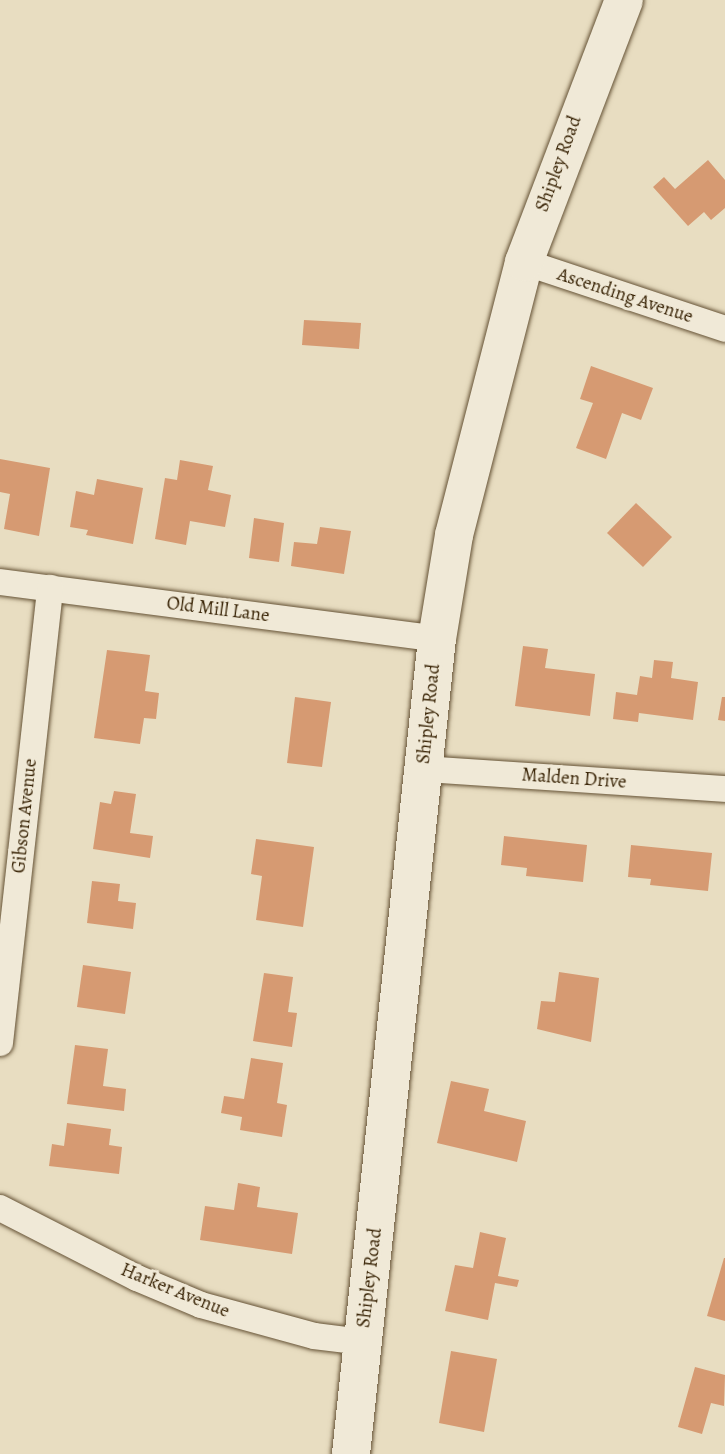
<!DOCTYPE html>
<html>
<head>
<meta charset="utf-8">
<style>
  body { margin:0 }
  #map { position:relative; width:725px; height:1454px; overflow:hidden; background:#e8ddc1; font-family:Alegreya,serif }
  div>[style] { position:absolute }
  .building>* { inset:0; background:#d69a72 }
  .roads { filter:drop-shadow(0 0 2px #655235) drop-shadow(0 0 2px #655235) }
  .street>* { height:26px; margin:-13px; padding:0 13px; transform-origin:13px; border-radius:13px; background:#f0e9d7 }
  .secondary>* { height:38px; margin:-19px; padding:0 19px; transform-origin:19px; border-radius:19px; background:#f0e9d7 }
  span { translate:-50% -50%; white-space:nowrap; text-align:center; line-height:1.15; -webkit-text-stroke:6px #f0e9d7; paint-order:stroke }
  .street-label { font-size:19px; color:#392406 }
</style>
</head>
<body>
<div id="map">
  <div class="building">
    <div style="clip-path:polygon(708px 160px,725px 180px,725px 208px,711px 220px,704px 212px,688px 226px,653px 187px,664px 177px,675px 189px)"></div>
    <div style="clip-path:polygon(304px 320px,361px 323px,359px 349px,302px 345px)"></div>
    <div style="clip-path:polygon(591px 366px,653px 388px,641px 420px,622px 413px,606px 459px,576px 448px,593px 403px,580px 399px)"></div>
    <div style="clip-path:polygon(0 459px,50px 468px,39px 536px,4px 529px,10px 494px,0 492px)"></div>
    <div style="clip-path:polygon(180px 460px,213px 466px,208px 490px,231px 495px,225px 527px,190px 521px,186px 545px,155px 539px,165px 478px,177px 480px)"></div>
    <div style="clip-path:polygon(97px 479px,143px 488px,133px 544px,86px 535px,88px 530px,70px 527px,76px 491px,94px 495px)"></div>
    <div style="clip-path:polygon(636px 503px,672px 537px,643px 567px,607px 533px)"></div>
    <div style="clip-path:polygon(254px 518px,284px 523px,279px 562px,249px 558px)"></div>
    <div style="clip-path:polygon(320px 527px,351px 531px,344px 574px,291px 566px,294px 542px,317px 544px)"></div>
    <div style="clip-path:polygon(523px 646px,548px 649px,545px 668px,595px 674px,590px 716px,515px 706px)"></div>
    <div style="clip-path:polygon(107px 650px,150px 655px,145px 691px,159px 693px,156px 719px,144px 718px,140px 744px,94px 738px)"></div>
    <div style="clip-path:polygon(654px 660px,673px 662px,671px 678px,698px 682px,693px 720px,639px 713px,638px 722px,613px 719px,616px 692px,637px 695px,640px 676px,652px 678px)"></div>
    <div style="clip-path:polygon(295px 697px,331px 702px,322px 767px,287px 763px)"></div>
    <div style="clip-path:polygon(722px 697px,725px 697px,725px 721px,718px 720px)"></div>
    <div style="clip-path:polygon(114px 791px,136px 794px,130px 833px,153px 836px,150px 858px,93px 849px,100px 802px,111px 804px)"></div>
    <div style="clip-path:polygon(504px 836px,587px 845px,583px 882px,526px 876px,527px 868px,501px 865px)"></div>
    <div style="clip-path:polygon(256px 839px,314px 847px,303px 927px,256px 920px,262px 876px,251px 874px)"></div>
    <div style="clip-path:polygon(631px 845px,712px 853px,708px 891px,650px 885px,651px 879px,628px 877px)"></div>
    <div style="clip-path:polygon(92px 881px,120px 884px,118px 901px,136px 903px,133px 929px,87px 923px)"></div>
    <div style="clip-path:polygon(83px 965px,131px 972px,125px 1014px,77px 1007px)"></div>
    <div style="clip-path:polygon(559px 972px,599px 978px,591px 1042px,537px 1029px,541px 1001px,555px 1002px)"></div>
    <div style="clip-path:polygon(264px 973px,293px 977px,288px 1012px,297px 1013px,292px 1047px,253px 1041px)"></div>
    <div style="clip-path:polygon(75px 1045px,108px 1049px,103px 1086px,126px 1089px,124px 1111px,67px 1104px)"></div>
    <div style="clip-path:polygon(251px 1058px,283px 1063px,277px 1103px,287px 1105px,282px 1137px,240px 1130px,242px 1117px,221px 1113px,224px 1096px,244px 1099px)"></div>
    <div style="clip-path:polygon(451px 1081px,489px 1089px,484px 1111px,526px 1121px,517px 1162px,437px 1143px)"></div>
    <div style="clip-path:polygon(67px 1123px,111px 1129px,109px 1145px,122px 1147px,119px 1174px,49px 1166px,52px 1144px,64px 1146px)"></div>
    <div style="clip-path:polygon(238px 1183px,260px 1187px,257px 1207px,298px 1213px,292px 1254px,200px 1240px,205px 1206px,234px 1210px)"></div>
    <div style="clip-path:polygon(480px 1232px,506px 1238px,498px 1276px,519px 1280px,517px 1287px,495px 1283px,488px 1320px,445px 1311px,455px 1265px,473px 1268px)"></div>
    <div style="clip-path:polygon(724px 1258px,725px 1258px,725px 1321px,707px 1316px)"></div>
    <div style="clip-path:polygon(451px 1351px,497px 1359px,484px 1432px,439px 1423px)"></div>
    <div style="clip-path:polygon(695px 1367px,725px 1375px,724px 1406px,711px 1403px,702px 1434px,678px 1427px)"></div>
  </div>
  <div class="roads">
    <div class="street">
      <div style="left:524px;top:262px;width:212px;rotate:18.4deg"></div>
      <div style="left:0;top:582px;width:441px;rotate:7.4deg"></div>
      <div style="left:424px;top:769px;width:302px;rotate:3.8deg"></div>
      <div style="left:0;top:1043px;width:458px;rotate:-83.7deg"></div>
      <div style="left:0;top:1208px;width:154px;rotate:27.1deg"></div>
      <div style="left:137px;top:1278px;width:69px;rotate:22.9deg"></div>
      <div style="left:201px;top:1305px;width:117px;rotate:15.3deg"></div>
      <div style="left:314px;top:1336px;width:48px;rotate:7.1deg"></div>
    </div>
    <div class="secondary">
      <div style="left:351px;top:1454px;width:820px;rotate:-83.98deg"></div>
      <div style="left:437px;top:639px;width:105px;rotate:-80.7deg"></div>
      <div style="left:454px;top:535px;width:282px;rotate:-75.6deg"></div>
      <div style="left:524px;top:262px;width:280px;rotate:-69.1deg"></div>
    </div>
  </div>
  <div class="street-label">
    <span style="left:559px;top:164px;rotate:-70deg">Shipley Road</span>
    <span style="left:625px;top:296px;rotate:18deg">Ascending Avenue</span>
    <span style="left:218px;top:610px;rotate:7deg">Old Mill Lane</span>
    <span style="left:429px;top:714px;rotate:-84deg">Shipley Road</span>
    <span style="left:574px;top:779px;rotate:4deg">Malden Drive</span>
    <span style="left:25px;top:816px;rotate:-84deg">Gibson Avenue</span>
    <span style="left:370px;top:1278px;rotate:-83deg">Shipley Road</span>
    <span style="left:175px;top:1291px;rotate:22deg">Harker Avenue</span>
  </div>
</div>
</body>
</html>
